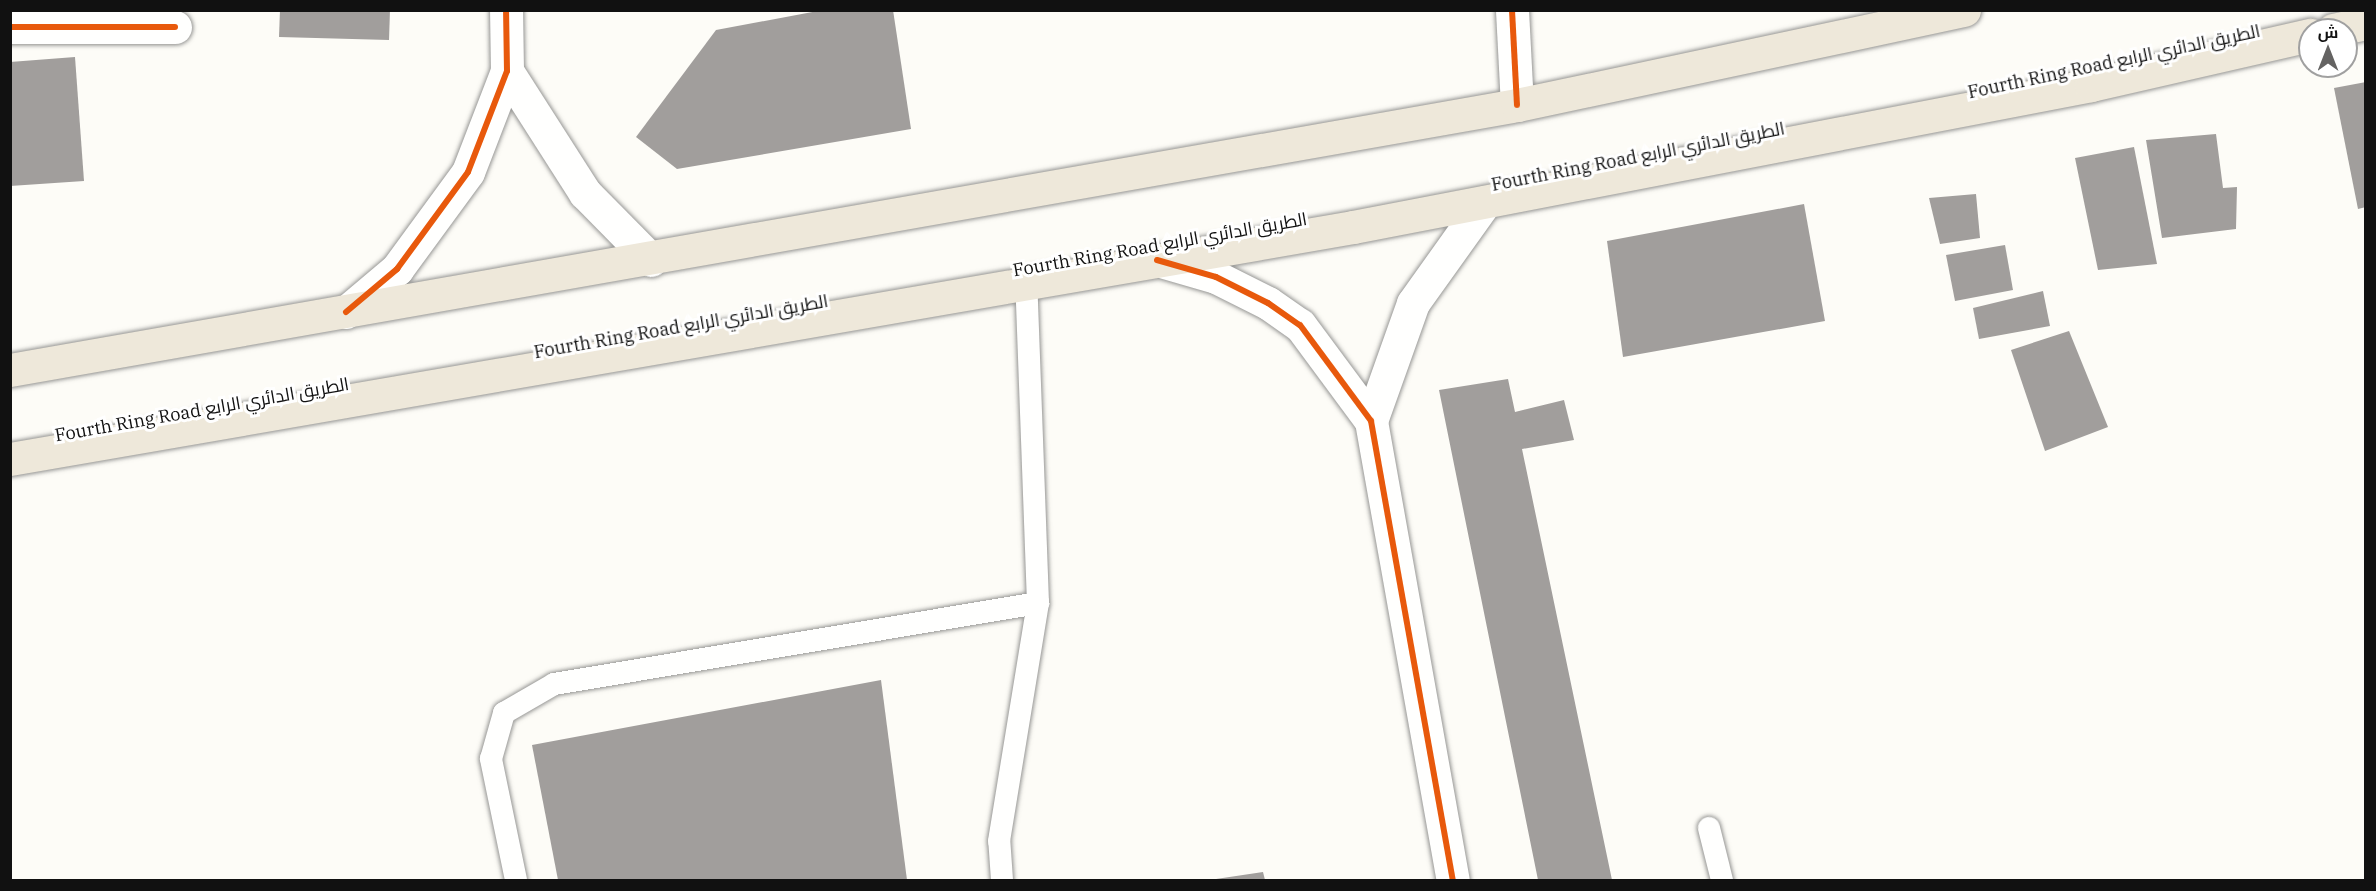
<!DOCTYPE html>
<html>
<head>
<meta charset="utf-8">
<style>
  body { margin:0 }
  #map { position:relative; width:2376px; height:891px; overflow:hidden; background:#fdfcf7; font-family:"IBM Plex Serif",Cairo,serif }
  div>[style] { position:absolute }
  .building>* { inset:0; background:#a19e9c }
  .roads { filter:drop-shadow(0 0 2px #979795) drop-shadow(0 0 2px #979795) }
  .lane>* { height:22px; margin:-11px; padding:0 11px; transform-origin:11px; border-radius:11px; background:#fffffe }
  .street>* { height:33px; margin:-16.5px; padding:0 16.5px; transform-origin:16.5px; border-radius:16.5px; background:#fffffe }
  .primary>* { height:33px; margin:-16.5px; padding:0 16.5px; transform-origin:16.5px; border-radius:16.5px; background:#eee8da }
  .cycleway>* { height:6px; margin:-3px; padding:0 3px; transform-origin:3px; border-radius:3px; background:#e8590c }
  span { translate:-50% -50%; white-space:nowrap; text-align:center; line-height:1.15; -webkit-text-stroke:6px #fff; paint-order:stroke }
  .street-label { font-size:18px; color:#111 }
  .frame { position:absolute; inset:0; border:12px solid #111; pointer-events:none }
  .north { position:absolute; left:2298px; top:18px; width:60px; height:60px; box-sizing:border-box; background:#fff; border:2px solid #a0a0a0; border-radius:50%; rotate:0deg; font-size:16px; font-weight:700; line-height:24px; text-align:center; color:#111 }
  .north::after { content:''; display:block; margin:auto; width:21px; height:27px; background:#646362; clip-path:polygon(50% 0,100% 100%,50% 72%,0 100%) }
</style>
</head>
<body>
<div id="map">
  <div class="building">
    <div style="clip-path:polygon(280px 10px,390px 10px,389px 40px,279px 37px)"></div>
    <div style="clip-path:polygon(823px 10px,893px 10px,911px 129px,677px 169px,636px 137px,716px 30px)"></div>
    <div style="clip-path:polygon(75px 57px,84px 181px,10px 186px,10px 62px)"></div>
    <div style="clip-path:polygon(2366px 82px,2366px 207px,2358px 209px,2334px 88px)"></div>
    <div style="clip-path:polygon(2216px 134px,2223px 188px,2237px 187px,2236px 229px,2162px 238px,2146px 140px)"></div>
    <div style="clip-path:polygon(2134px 147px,2157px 264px,2098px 270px,2075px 158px)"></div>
    <div style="clip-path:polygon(1976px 194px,1980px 238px,1940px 244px,1929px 198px)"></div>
    <div style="clip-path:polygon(1804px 204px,1825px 321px,1623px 357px,1607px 241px)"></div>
    <div style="clip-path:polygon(2005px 245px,2013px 290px,1955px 301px,1946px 255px)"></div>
    <div style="clip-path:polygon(2043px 291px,2050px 326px,1979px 339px,1973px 308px)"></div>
    <div style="clip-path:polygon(2069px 331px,2108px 427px,2045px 451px,2011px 350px)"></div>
    <div style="clip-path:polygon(1508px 379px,1515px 412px,1564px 400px,1574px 440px,1522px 449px,1612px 880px,1538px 880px,1439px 390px)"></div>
    <div style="clip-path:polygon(881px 680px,907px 880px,558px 880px,532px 745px)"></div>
    <div style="clip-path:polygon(1263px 872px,1265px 880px,1216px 880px,1216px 879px)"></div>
  </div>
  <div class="roads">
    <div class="lane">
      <div style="left:1709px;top:828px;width:54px;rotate:76deg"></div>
      <div style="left:516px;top:880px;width:124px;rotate:-101.7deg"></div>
      <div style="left:491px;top:759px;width:48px;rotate:-74.2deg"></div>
      <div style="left:504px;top:713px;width:58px;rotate:-30.1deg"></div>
      <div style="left:554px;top:684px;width:491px;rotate:-9.5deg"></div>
      <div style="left:1002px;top:880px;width:39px;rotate:-94deg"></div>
      <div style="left:999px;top:841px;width:241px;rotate:-80.7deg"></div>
      <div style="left:1038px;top:603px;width:320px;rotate:-92.1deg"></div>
    </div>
    <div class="street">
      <div style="left:1512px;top:10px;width:95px;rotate:87deg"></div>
      <div style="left:10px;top:27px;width:165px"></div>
      <div style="left:507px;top:71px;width:145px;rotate:57.4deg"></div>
      <div style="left:585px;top:193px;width:94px;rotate:45.4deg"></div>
      <div style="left:1157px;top:260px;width:61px;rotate:16.1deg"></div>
      <div style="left:1216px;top:277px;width:58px;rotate:26.6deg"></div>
      <div style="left:1268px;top:303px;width:39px;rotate:35deg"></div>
      <div style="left:1300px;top:325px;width:119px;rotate:53.5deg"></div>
      <div style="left:1371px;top:421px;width:466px;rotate:79.9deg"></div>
      <div style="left:346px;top:312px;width:67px;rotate:-40.1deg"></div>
      <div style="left:397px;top:269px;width:120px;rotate:-53.8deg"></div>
      <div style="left:468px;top:172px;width:108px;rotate:-68.9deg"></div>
      <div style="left:507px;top:71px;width:61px;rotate:-90.9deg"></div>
      <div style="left:1371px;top:421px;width:125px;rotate:-70.4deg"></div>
      <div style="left:1413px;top:303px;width:124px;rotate:-54.5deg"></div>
    </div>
    <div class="primary">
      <div style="left:2333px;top:30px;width:34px;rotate:-12deg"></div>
      <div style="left:10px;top:370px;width:1530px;rotate:-9.97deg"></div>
      <div style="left:1517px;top:105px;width:457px;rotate:-12deg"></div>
      <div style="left:10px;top:459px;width:1363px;rotate:-9.8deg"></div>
      <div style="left:1353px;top:227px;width:752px;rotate:-10.89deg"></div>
      <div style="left:2091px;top:85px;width:225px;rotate:-12.9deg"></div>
    </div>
  </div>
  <div class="cycleway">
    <div style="left:1512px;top:10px;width:95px;rotate:87deg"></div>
    <div style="left:10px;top:27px;width:165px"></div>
    <div style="left:1157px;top:260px;width:61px;rotate:16.1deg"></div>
    <div style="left:1216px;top:277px;width:58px;rotate:26.6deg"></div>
    <div style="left:1268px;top:303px;width:39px;rotate:35deg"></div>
    <div style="left:1300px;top:325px;width:119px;rotate:53.5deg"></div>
    <div style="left:1371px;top:421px;width:466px;rotate:79.9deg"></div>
    <div style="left:346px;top:312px;width:67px;rotate:-40.1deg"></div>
    <div style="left:397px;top:269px;width:120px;rotate:-53.8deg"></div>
    <div style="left:468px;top:172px;width:108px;rotate:-68.9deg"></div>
    <div style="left:507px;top:71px;width:61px;rotate:-90.9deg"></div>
  </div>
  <div class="street-label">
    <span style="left:2114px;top:62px;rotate:-12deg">Fourth Ring Road الطريق الدائري الرابع</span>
    <span style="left:1638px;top:157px;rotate:-11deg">Fourth Ring Road الطريق الدائري الرابع</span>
    <span style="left:1160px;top:245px;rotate:-10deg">Fourth Ring Road الطريق الدائري الرابع</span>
    <span style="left:681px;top:327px;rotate:-10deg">Fourth Ring Road الطريق الدائري الرابع</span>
    <span style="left:202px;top:410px;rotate:-10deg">Fourth Ring Road الطريق الدائري الرابع</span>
  </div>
  <div class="frame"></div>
  <div class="north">ش</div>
</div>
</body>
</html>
